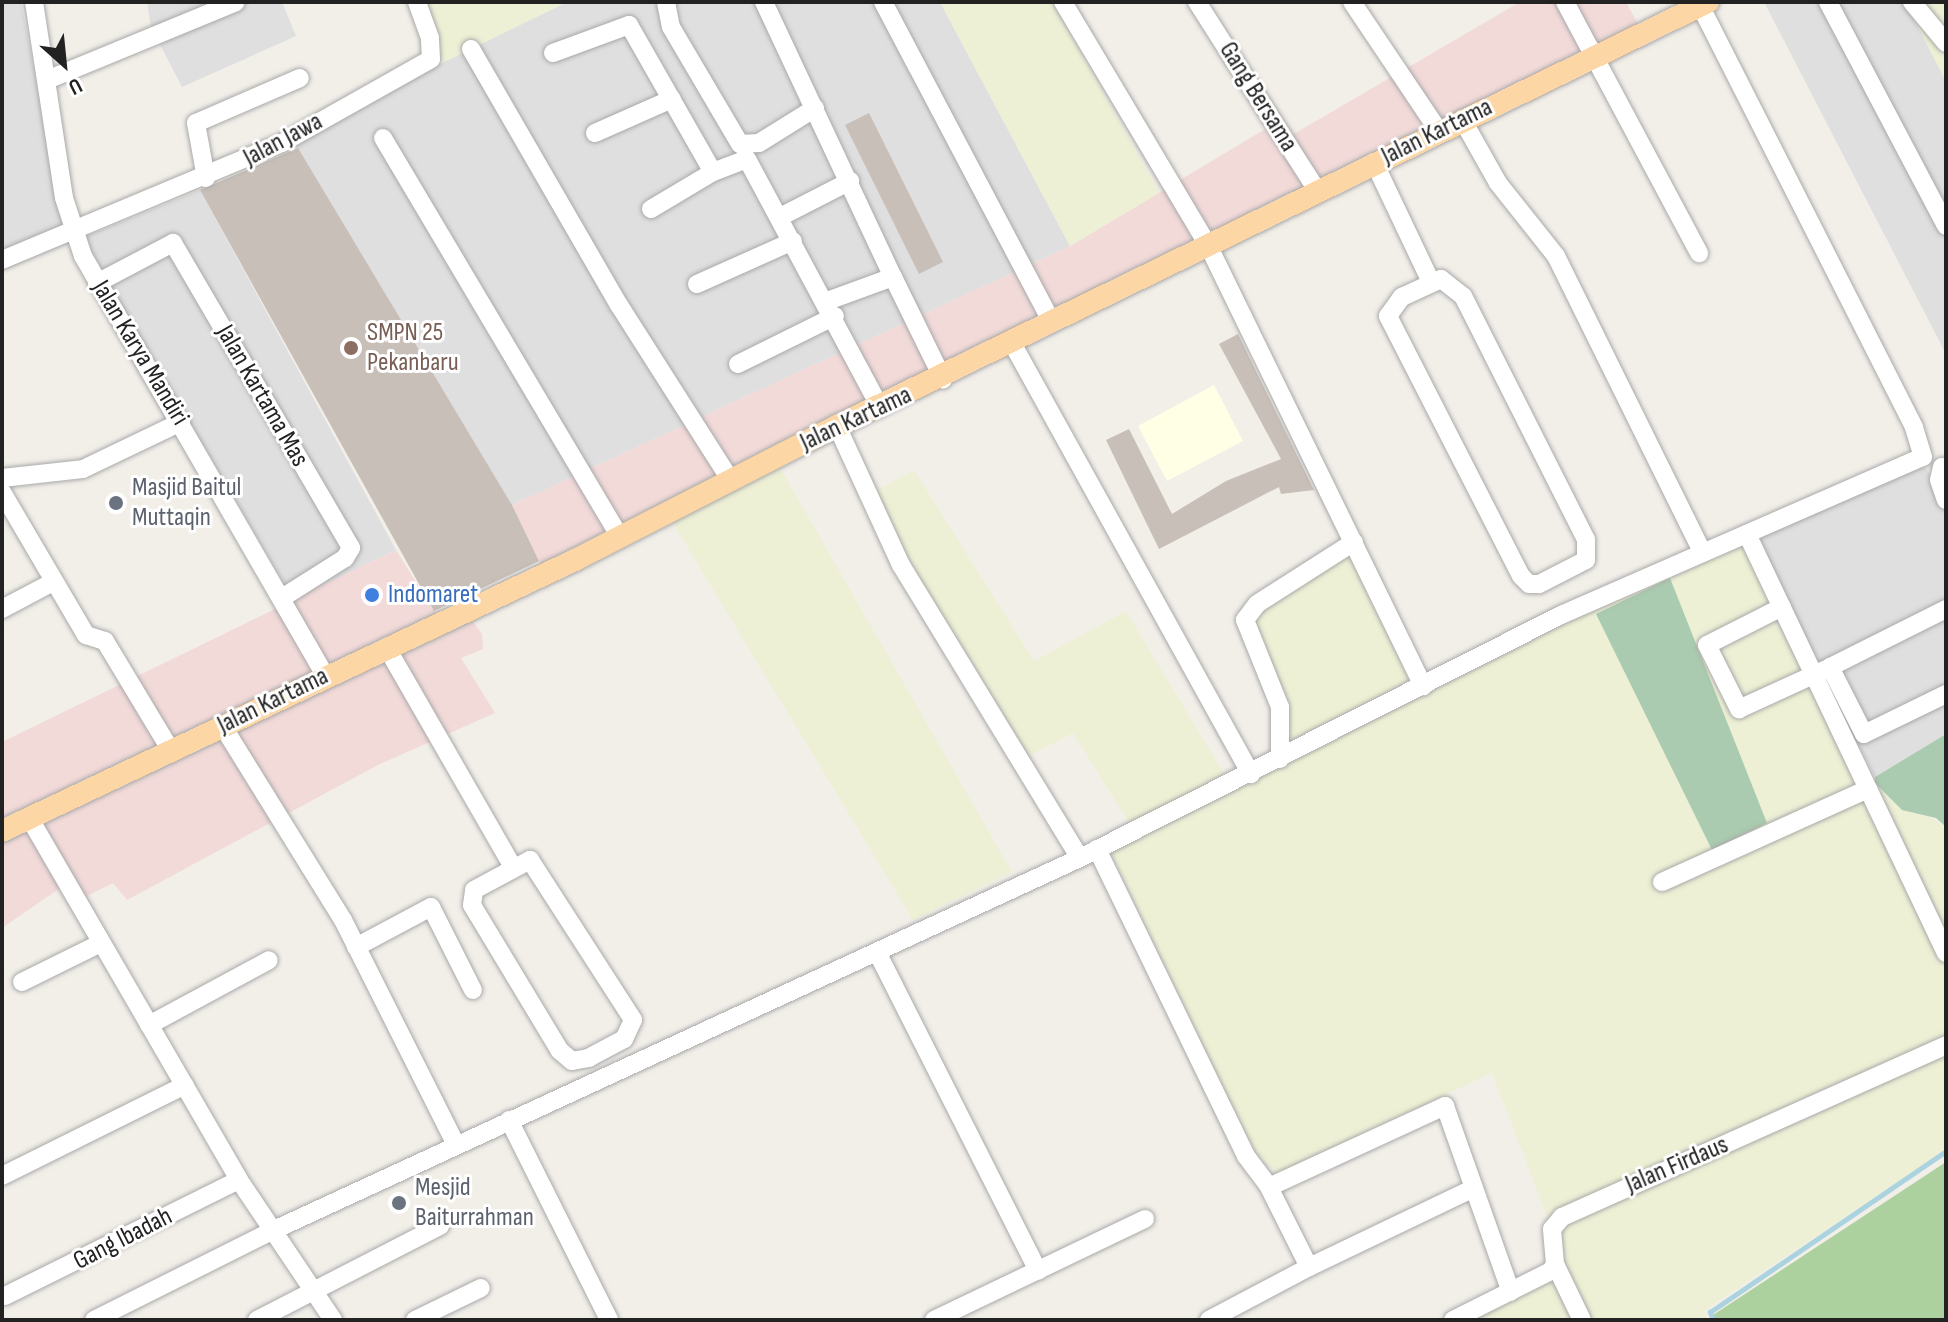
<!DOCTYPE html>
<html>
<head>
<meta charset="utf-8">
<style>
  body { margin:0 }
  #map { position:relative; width:1948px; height:1322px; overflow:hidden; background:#f2efe9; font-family:"Sofia Sans Condensed",sans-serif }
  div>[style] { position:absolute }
  .residential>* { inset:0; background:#e0dfdf }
  .commercial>* { inset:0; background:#f2dad9 }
  .education>* { inset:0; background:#ffffe5 }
  .farmland>* { inset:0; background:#eef0d5 }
  .forest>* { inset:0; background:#add19e }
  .cemetery>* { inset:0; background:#aacbaf }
  .stream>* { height:5px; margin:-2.5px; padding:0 2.5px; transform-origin:2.5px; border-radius:2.5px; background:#aad3df }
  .building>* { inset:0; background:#c7bfb8 }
  .roads { filter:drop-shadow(0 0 2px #a9a9a9) drop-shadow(0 0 2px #a9a9a9) }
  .minor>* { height:18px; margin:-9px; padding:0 9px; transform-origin:9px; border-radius:9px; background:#fff }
  .major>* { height:22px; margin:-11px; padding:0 11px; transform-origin:11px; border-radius:11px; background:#fcd6a4 }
  .dots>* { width:22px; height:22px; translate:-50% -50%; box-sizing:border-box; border:4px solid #fff; border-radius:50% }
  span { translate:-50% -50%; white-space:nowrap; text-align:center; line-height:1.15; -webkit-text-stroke:6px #fff; paint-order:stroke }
  .street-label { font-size:26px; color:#222 }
  .education-label { font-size:26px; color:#785e54 }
  .left { translate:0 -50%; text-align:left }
  .worship-label { font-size:26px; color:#5b616d }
  .shop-label { font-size:26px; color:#366cbe }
  .frame { position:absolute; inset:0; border:4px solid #222; pointer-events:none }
  .north { position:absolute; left:24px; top:24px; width:80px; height:80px; -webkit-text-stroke:6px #fff; paint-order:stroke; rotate:153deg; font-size:22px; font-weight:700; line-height:32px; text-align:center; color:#222 }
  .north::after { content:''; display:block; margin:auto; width:28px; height:36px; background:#222; clip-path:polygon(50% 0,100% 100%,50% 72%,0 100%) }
</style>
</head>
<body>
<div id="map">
  <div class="residential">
    <div style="clip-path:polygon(2px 2px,21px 2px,68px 243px,2px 271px)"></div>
    <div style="clip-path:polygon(147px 2px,282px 2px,296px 36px,182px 87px,151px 27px)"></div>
    <div style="clip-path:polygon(567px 2px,940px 2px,1070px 246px,512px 505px,295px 144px,436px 66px)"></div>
    <div style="clip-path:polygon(1764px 2px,1905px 2px,1946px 81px,1946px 354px)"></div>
    <div style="clip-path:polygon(200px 190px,396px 550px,294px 600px,82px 238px)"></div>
    <div style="clip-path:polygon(1915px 466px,1926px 468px,1931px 476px,1946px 474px,1946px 734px,1875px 777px,1754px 538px)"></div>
  </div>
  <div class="commercial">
    <div style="clip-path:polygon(1520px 2px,1626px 2px,1638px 24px,541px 565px,512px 505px,1070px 246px,1267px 128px,1292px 135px)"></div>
    <div style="clip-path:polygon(396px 550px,438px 617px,462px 607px,482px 634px,483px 649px,461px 658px,495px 713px,378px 765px,127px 900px,113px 883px,77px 901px,66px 884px,2px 928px,2px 742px)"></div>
  </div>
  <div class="education">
    <div style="clip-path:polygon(1214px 385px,1243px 441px,1167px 481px,1138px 426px)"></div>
  </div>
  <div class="farmland">
    <div style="clip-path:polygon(430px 2px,567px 2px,444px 62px,423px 6px)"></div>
    <div style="clip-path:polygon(940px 2px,1052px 2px,1159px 193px,1070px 246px)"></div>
    <div style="clip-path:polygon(1930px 2px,1946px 2px,1946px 81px,1910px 11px)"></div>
    <div style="clip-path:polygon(777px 462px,1012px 872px,913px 920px,668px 515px)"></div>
    <div style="clip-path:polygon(914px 470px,1034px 661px,1126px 611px,1229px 782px,1288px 753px,1288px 704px,1253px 617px,1354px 546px,1417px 689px,1747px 534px,1875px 783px,1946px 827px,1946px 1150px,1705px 1310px,1708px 1320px,1461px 1320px,1550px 1271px,1552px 1229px,1492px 1073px,1278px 1172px,1255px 1157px,1111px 851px,1138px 837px,1073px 733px,1025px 758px,969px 673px,871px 493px)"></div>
  </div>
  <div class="forest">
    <div style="clip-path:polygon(1946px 1162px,1946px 1320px,1716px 1320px,1713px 1315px)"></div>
  </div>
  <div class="cemetery">
    <div style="clip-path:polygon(1670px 578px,1767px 823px,1712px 850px,1596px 614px)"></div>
    <div style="clip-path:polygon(1946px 734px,1946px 827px,1936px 818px,1902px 810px,1875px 783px,1875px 777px)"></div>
  </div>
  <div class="stream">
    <div style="left:1713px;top:1320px;width:9px;rotate:-111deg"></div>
    <div style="left:1710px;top:1312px;width:286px;rotate:-34.3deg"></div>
  </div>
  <div class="building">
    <div style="clip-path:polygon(869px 113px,943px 262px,919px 274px,845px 125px)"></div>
    <div style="clip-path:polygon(298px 148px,512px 505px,539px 561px,434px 611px,200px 190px)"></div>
    <div style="clip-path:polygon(1238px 334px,1314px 490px,1281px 494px,1279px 487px,1159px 549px,1106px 440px,1129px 429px,1172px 514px,1226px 481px,1281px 459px,1219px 344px)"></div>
  </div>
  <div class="roads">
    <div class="minor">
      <div style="left:34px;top:2px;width:198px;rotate:81.3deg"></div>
      <div style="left:64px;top:198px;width:61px;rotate:71.9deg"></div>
      <div style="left:83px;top:256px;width:484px;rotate:60deg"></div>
      <div style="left:666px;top:2px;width:25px;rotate:79deg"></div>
      <div style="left:671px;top:27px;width:136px;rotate:59.5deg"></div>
      <div style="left:740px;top:144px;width:19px;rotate:-3deg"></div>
      <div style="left:759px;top:143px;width:66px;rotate:-32deg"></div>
      <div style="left:764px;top:2px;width:304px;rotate:64.9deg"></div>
      <div style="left:893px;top:277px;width:70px;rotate:160deg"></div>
      <div style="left:883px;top:2px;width:362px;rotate:62.2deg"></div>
      <div style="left:1063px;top:2px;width:283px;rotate:59.2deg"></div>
      <div style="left:1208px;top:245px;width:491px;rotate:64deg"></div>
      <div style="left:1197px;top:2px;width:225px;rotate:57.5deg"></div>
      <div style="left:1352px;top:2px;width:158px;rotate:56.1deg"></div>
      <div style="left:1565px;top:2px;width:285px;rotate:61.9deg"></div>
      <div style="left:1828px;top:2px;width:253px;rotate:62.2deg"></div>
      <div style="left:1912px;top:2px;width:53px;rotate:50.3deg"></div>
      <div style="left:471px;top:49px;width:296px;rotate:60deg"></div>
      <div style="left:619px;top:305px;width:206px;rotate:57.5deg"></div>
      <div style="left:553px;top:53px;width:81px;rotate:-20.2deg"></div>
      <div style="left:629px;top:25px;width:169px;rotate:60.3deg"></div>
      <div style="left:47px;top:80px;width:204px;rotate:-22.4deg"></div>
      <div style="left:1462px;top:119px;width:73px;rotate:60.6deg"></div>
      <div style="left:1498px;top:183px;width:93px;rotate:51.5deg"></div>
      <div style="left:1556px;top:256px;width:331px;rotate:63.7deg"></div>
      <div style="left:595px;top:133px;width:84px;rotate:-23.8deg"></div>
      <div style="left:383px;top:138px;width:460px;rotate:59.3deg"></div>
      <div style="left:1374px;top:162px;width:133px;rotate:64.6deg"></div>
      <div style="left:206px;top:178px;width:56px;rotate:-100.3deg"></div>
      <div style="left:196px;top:123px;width:113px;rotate:-23.4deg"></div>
      <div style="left:651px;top:209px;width:72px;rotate:-30.8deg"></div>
      <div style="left:713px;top:172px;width:36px;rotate:-21deg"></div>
      <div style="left:747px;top:159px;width:281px;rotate:61.8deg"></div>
      <div style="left:780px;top:217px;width:79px;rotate:-27.2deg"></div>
      <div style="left:2px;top:260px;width:303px;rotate:-22.7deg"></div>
      <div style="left:282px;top:143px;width:171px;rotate:-29.4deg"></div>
      <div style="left:431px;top:59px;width:21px;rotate:-93deg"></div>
      <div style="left:430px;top:38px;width:38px;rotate:-110deg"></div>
      <div style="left:893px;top:277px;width:114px;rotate:63.9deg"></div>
      <div style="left:1441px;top:279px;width:28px;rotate:38deg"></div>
      <div style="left:1463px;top:296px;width:273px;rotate:63.2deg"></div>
      <div style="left:1586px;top:540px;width:20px;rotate:90deg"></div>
      <div style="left:1586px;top:560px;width:53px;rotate:152.9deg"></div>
      <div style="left:1539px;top:584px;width:10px;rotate:180deg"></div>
      <div style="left:1529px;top:584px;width:11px;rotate:-135deg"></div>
      <div style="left:1521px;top:576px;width:292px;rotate:-117.1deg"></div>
      <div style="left:1388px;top:316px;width:24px;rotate:-54deg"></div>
      <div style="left:1402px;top:297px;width:43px;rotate:-24.8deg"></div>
      <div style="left:97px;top:283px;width:86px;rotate:-27.8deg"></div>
      <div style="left:173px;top:243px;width:353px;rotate:59.7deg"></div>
      <div style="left:351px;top:548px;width:12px;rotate:121deg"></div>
      <div style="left:345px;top:558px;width:75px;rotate:147.6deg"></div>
      <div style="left:697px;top:284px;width:105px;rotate:-24.1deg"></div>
      <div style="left:1012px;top:343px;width:493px;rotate:61deg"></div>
      <div style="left:738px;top:364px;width:108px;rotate:-26.3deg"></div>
      <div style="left:837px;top:426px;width:153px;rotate:65.3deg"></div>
      <div style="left:901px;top:565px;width:343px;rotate:58.6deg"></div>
      <div style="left:1942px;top:467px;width:13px;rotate:103deg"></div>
      <div style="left:1939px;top:480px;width:21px;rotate:71deg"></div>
      <div style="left:2px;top:478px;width:81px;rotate:-6.3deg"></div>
      <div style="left:83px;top:469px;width:109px;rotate:-25.6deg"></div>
      <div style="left:2px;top:492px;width:166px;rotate:59.6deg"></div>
      <div style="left:86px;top:635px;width:20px;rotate:18deg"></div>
      <div style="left:105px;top:641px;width:126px;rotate:59deg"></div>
      <div style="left:1747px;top:534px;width:464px;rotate:64.6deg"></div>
      <div style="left:1782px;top:607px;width:84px;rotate:153.1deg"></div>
      <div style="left:1707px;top:645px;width:72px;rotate:63.4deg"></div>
      <div style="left:1739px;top:709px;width:94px;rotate:-24.6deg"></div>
      <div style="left:2px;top:609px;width:58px;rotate:-27.9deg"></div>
      <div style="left:1946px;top:609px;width:130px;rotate:153.4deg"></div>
      <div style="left:1830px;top:667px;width:75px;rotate:63.1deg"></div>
      <div style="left:1864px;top:734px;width:91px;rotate:-26deg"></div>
      <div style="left:387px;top:648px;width:253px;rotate:60.1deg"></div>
      <div style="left:222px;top:725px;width:229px;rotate:58.2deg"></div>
      <div style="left:343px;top:920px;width:252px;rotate:63.3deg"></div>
      <div style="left:1280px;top:759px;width:52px;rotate:-90deg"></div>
      <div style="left:1280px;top:707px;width:94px;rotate:-111.9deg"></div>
      <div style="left:1245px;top:620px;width:20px;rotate:-53deg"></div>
      <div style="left:1257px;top:604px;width:115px;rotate:-32.6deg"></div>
      <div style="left:30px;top:819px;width:417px;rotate:59.9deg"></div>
      <div style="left:239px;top:1180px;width:169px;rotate:56.1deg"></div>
      <div style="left:1097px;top:849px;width:341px;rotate:64.1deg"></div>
      <div style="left:1246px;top:1156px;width:39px;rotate:53deg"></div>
      <div style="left:530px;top:860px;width:190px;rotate:57.2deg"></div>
      <div style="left:633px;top:1020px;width:21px;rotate:115deg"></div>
      <div style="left:624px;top:1039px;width:40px;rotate:152deg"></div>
      <div style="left:589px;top:1058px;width:17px;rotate:170deg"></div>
      <div style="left:572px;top:1061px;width:16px;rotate:-140deg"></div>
      <div style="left:560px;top:1051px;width:170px;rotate:-121.1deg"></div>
      <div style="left:472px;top:905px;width:15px;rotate:-82deg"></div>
      <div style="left:474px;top:890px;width:64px;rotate:-28.2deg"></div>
      <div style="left:1662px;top:882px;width:226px;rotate:-24.3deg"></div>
      <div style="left:356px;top:947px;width:85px;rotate:-28.1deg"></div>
      <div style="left:431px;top:907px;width:93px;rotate:63.2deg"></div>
      <div style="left:877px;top:952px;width:357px;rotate:63.2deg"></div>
      <div style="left:22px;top:982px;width:88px;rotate:-26.3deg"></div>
      <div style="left:149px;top:1025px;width:136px;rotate:-28.4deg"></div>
      <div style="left:509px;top:1120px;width:224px;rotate:63.4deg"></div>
      <div style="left:2px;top:1176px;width:204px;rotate:-26.4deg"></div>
      <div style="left:1474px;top:1188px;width:183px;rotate:154.4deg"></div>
      <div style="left:1309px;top:1267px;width:89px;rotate:-116.6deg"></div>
      <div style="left:1269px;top:1187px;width:194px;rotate:-24.7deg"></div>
      <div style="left:1445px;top:1106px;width:197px;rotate:70.5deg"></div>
      <div style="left:1555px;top:1264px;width:62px;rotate:64.3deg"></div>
      <div style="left:5px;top:1296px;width:261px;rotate:-26.4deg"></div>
      <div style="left:94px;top:1320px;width:201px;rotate:-26.6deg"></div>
      <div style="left:274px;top:1230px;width:888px;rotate:-24.78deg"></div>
      <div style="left:1080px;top:858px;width:539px;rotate:-26.8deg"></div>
      <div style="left:1561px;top:615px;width:395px;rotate:-23.6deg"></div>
      <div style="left:1923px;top:457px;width:31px;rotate:-107deg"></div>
      <div style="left:1914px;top:427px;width:472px;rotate:-116.9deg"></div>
      <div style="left:257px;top:1320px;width:206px;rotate:-27.2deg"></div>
      <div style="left:415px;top:1320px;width:73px;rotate:-25.9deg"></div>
      <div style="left:934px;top:1320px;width:234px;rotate:-25.6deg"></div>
      <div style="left:1209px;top:1320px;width:113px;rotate:-27.9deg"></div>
      <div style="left:1453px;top:1320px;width:110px;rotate:-26.6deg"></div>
      <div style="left:1551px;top:1271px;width:8px;rotate:-60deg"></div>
      <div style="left:1555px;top:1264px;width:35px;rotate:-95deg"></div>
      <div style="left:1552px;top:1229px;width:16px;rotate:-50deg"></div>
      <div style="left:1562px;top:1217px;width:421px;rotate:-24.1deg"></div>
    </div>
    <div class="major">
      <div style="left:2px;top:831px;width:634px;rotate:-25.31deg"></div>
      <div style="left:575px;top:560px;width:294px;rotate:-27.1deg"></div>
      <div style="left:837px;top:426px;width:969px;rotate:-25.96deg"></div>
    </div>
  </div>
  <div class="dots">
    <div style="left:351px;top:348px;background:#8d6e63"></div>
    <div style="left:116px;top:503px;background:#6b7280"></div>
    <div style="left:372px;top:595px;background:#3f7fe0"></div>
    <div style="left:399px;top:1203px;background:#6b7280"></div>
  </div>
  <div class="street-label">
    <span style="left:1258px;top:97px;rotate:58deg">Gang Bersama</span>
    <span style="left:1437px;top:132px;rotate:-26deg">Jalan Kartama</span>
    <span style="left:283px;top:140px;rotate:-28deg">Jalan Jawa</span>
    <span style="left:140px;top:353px;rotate:59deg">Jalan Karya Mandiri</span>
    <span style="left:262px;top:396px;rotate:60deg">Jalan Kartama Mas</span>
    <span style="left:856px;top:419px;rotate:-25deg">Jalan Kartama</span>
    <span style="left:273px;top:701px;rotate:-26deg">Jalan Kartama</span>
    <span style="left:1677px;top:1165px;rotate:-23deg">Jalan Firdaus</span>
    <span style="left:123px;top:1239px;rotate:-27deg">Gang Ibadah</span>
  </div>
  <div class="education-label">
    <span class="left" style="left:367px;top:348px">SMPN 25<br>Pekanbaru</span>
  </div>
  <div class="worship-label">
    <span class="left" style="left:132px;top:503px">Masjid Baitul<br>Muttaqin</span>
    <span class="left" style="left:415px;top:1203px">Mesjid<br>Baiturrahman</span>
  </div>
  <div class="shop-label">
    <span class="left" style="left:388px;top:595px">Indomaret</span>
  </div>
  <div class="frame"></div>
  <div class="north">U</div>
</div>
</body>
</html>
